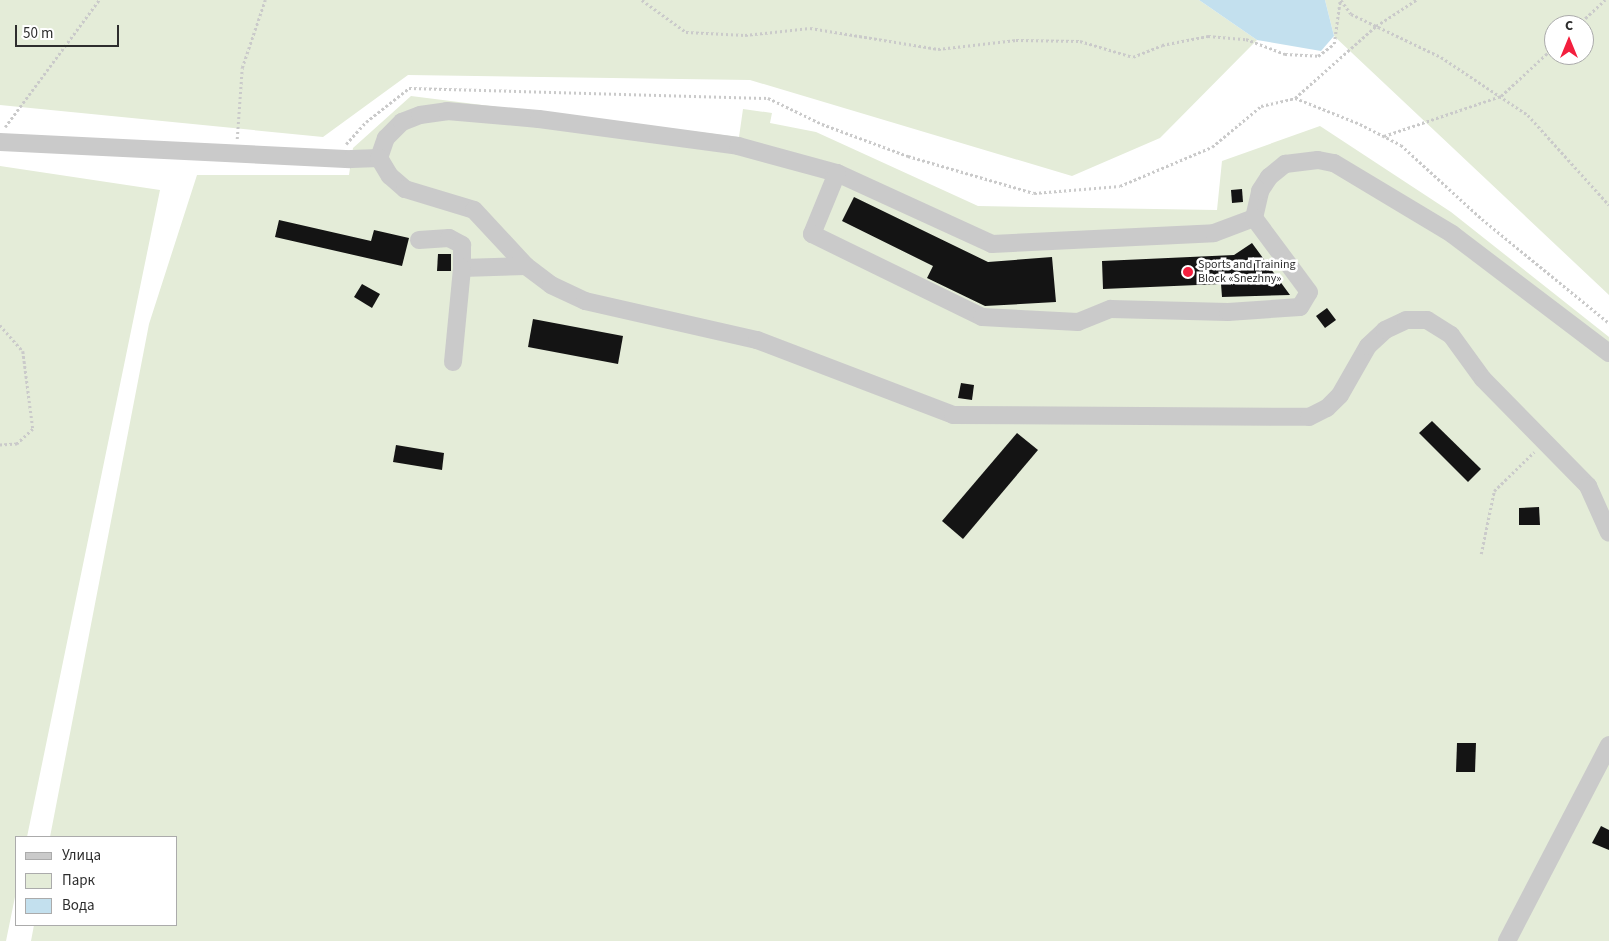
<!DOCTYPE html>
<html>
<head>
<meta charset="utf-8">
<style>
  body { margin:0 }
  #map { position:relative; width:1609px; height:941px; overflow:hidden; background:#fff; font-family:"Source Sans 3",sans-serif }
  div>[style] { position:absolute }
  .green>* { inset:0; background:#e4ecd8 }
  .water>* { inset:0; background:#c3e0ee }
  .building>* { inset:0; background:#141414 }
  .path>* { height:2.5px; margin-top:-1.25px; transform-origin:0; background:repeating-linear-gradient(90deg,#cacaca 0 2.5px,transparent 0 5px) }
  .minor>* { height:18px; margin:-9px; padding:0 9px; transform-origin:9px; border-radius:9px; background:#cacaca }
  .dots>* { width:14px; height:14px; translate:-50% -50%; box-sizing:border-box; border:2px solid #fff; border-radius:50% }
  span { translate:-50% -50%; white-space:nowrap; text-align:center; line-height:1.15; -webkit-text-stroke:5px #fff; paint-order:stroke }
  .poi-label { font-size:12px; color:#2d2d2d }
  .left { translate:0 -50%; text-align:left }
  .legend { position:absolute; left:15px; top:836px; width:162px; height:90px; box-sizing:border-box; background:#fff; border:1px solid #ababab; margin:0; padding:6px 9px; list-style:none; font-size:15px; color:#2d2d2d }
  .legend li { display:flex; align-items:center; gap:10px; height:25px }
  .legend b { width:25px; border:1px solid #ababab }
  .north { position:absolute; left:1544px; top:15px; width:50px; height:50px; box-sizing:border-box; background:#fff; border:1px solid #ababab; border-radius:50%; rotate:0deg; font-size:14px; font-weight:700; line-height:20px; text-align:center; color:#2d2d2d }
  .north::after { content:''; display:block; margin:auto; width:18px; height:22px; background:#f31f3e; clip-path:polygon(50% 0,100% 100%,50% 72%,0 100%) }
  .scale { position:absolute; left:15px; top:25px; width:104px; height:22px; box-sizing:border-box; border:2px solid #2d2d2d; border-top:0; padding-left:6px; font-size:15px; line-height:18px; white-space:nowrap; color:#2d2d2d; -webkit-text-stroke:4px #fff; paint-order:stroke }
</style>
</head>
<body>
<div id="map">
  <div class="green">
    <div style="clip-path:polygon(0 0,1199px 0,1257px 40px,1160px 138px,1072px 176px,750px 80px,408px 75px,323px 137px,0 105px)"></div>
    <div style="clip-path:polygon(evenodd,1325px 0,1609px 0,1609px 295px,1334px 36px,1325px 0,1554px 25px,1584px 25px,1584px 55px,1554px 55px,1554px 25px)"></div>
    <div style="clip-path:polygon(411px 96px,739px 137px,743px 109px,772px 113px,770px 123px,816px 132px,978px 206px,1217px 210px,1222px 161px,1320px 126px,1451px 212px,1609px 337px,1609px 941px,31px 941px,34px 925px,176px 925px,176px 837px,50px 837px,149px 324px,197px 175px,349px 175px,353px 148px)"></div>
    <div style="clip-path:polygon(0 166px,160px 190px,27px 837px,16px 837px,16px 892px,6px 941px,0 941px)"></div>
  </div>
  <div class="water">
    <div style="clip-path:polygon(1199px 0,1325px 0,1334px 36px,1321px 51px,1257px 40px)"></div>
  </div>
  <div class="building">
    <div style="clip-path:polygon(1242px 189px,1243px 202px,1232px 203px,1231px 190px)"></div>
    <div style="clip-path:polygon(854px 197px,988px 262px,1052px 257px,1056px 302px,985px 306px,927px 278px,933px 266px,842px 221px)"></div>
    <div style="clip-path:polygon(279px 220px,371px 241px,374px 230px,409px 238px,402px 266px,275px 237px)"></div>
    <div style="clip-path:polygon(1252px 243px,1290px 295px,1222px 297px,1221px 284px,1103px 289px,1102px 261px,1234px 255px)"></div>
    <div style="clip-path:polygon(438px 254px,451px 254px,451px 271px,437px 271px)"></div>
    <div style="clip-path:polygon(362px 284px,380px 294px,372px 308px,354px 297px)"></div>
    <div style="clip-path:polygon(1327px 308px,1336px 320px,1325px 328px,1316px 316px)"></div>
    <div style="clip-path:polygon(533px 319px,623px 336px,618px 364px,528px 347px)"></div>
    <div style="clip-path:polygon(961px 383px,974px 385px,972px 400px,958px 398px)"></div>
    <div style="clip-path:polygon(1432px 421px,1481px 469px,1468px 482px,1419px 433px)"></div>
    <div style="clip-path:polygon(1017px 433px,1038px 450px,963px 539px,942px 521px)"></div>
    <div style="clip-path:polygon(396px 445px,444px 453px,442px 470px,393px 462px)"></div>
    <div style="clip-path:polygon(1539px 507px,1540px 525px,1519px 525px,1519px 508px)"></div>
    <div style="clip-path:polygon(1457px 743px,1476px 743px,1475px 772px,1456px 772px)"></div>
    <div style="clip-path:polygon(1601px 826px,1609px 830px,1609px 850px,1592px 843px)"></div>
  </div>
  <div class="path">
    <div style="left:642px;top:0;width:54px;rotate:36deg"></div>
    <div style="left:686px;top:32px;width:59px;rotate:2.9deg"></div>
    <div style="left:745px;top:35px;width:65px;rotate:-6.1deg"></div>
    <div style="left:810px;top:28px;width:130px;rotate:9.3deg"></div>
    <div style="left:938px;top:49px;width:79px;rotate:-6.6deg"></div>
    <div style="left:1016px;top:40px;width:64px;rotate:0.9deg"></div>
    <div style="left:1080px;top:41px;width:55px;rotate:16.8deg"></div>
    <div style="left:1133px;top:57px;width:31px;rotate:-22deg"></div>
    <div style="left:1162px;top:45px;width:47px;rotate:-11.1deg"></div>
    <div style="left:1208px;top:36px;width:38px;rotate:5deg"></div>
    <div style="left:1246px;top:39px;width:42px;rotate:21deg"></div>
    <div style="left:1285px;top:54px;width:33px;rotate:3deg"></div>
    <div style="left:1318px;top:56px;width:20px;rotate:-37deg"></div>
    <div style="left:1334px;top:44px;width:44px;rotate:-82.2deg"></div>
    <div style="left:1341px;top:0;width:17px;rotate:54deg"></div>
    <div style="left:1351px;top:14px;width:100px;rotate:25.5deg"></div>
    <div style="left:1441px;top:57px;width:105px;rotate:33.7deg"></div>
    <div style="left:1528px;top:115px;width:121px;rotate:48deg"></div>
    <div style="left:1578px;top:25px;width:37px;rotate:-43deg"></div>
    <div style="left:1295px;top:98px;width:108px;rotate:-41.6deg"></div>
    <div style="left:1376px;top:26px;width:48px;rotate:-33deg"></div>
    <div style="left:5px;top:127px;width:158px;rotate:-53.5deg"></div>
    <div style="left:1384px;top:136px;width:124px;rotate:-18.9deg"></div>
    <div style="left:1501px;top:96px;width:72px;rotate:-42.8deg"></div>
    <div style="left:237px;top:139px;width:71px;rotate:-86deg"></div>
    <div style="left:242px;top:68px;width:72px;rotate:-71.3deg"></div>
    <div style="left:346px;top:144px;width:30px;rotate:-48deg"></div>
    <div style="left:366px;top:122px;width:55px;rotate:-38.3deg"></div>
    <div style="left:409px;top:88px;width:359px;rotate:1.6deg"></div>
    <div style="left:768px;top:98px;width:60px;rotate:25.7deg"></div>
    <div style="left:822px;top:124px;width:92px;rotate:20.4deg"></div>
    <div style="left:908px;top:156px;width:131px;rotate:16.4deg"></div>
    <div style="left:1034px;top:193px;width:86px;rotate:-4.7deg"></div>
    <div style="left:1120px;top:186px;width:100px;rotate:-23deg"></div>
    <div style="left:1212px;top:147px;width:64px;rotate:-39.9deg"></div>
    <div style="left:1261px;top:106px;width:35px;rotate:-13deg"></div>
    <div style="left:1295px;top:98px;width:70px;rotate:21.8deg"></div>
    <div style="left:1360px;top:124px;width:46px;rotate:27.1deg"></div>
    <div style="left:1401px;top:145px;width:110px;rotate:42.4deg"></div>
    <div style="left:1482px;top:219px;width:164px;rotate:39.3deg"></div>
    <div style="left:0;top:325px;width:35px;rotate:49deg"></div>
    <div style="left:23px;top:351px;width:79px;rotate:82.7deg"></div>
    <div style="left:33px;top:429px;width:22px;rotate:137deg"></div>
    <div style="left:17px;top:444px;width:17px;rotate:177deg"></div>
    <div style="left:1481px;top:554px;width:64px;rotate:-78.3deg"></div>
    <div style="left:1494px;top:491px;width:56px;rotate:-44.3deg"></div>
  </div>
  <div class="minor">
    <div style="left:0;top:142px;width:351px;rotate:2.8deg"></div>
    <div style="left:351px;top:159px;width:28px;rotate:-2deg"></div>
    <div style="left:379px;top:158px;width:21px;rotate:-71deg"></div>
    <div style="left:386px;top:138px;width:23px;rotate:-45deg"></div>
    <div style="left:402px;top:122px;width:19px;rotate:-21deg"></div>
    <div style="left:420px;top:115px;width:27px;rotate:-8deg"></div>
    <div style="left:447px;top:111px;width:92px;rotate:5deg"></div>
    <div style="left:539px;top:119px;width:201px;rotate:7.7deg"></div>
    <div style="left:738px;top:146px;width:103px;rotate:15.3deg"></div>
    <div style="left:837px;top:173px;width:170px;rotate:24.6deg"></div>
    <div style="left:992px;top:244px;width:222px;rotate:-2.8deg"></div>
    <div style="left:1214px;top:233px;width:43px;rotate:-20.6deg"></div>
    <div style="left:1254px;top:218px;width:28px;rotate:-77deg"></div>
    <div style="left:1260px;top:191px;width:17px;rotate:-57deg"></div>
    <div style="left:1269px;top:177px;width:21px;rotate:-39deg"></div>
    <div style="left:1285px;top:164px;width:33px;rotate:-7deg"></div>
    <div style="left:1318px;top:160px;width:16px;rotate:11deg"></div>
    <div style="left:1334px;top:163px;width:138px;rotate:31deg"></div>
    <div style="left:1452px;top:234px;width:197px;rotate:37.2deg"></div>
    <div style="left:379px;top:158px;width:21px;rotate:59deg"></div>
    <div style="left:390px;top:176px;width:20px;rotate:41deg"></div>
    <div style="left:405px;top:189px;width:72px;rotate:16.9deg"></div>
    <div style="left:474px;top:210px;width:76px;rotate:47.1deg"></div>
    <div style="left:526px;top:266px;width:31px;rotate:37deg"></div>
    <div style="left:551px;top:285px;width:38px;rotate:25deg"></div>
    <div style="left:585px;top:301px;width:176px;rotate:12.8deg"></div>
    <div style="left:757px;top:340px;width:210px;rotate:20.9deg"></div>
    <div style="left:953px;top:415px;width:356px;rotate:0.3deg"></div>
    <div style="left:1309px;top:417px;width:20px;rotate:-27deg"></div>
    <div style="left:1327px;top:408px;width:18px;rotate:-45deg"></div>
    <div style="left:1340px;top:395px;width:56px;rotate:-60.3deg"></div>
    <div style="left:1368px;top:346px;width:23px;rotate:-43deg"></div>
    <div style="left:1385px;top:330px;width:23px;rotate:-25deg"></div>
    <div style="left:1406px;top:320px;width:21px"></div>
    <div style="left:1427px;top:320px;width:28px;rotate:32deg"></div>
    <div style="left:1451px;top:335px;width:54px;rotate:54deg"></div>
    <div style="left:1483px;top:379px;width:150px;rotate:45.5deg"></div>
    <div style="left:1588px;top:486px;width:51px;rotate:65.9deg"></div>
    <div style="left:837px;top:173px;width:66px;rotate:112.3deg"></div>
    <div style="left:812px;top:234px;width:189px;rotate:26deg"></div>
    <div style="left:982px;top:317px;width:96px;rotate:3deg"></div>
    <div style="left:1078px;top:322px;width:35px;rotate:-22deg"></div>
    <div style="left:1111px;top:309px;width:117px;rotate:1.5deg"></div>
    <div style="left:1228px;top:312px;width:72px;rotate:-4deg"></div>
    <div style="left:1300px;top:307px;width:17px;rotate:-59deg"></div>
    <div style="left:1309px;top:292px;width:92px;rotate:-126.6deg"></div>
    <div style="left:419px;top:240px;width:30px;rotate:-4deg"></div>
    <div style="left:449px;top:238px;width:15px;rotate:28deg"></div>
    <div style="left:462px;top:245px;width:23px;rotate:90deg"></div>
    <div style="left:462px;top:268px;width:64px;rotate:-1.8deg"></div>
    <div style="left:453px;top:362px;width:94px;rotate:-84.5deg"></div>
    <div style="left:1507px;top:941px;width:221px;rotate:-62.5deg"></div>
  </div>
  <div class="dots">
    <div style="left:1188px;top:272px;background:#f31f3e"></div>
  </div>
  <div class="poi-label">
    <span class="left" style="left:1198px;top:272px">Sports and Training<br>Block «Snezhny»</span>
  </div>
  <ul class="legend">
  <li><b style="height:6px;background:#cacaca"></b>Улица</li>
  <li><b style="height:14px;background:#e4ecd8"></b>Парк</li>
  <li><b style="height:14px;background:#c3e0ee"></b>Вода</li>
  </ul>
  <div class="north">С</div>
  <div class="scale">50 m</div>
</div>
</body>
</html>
